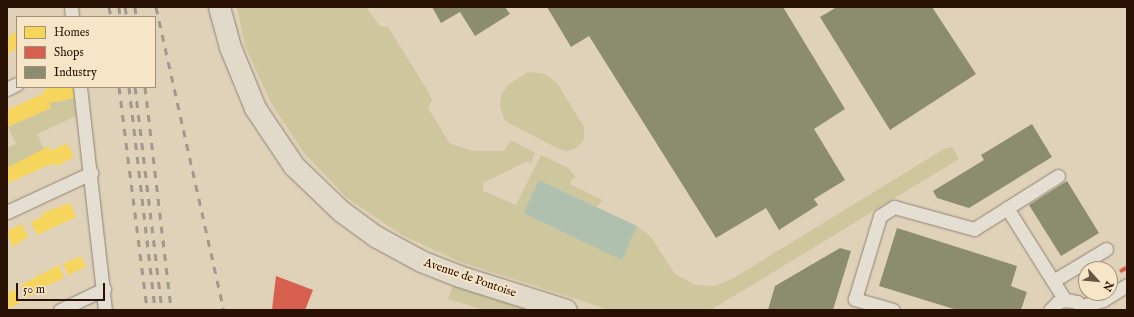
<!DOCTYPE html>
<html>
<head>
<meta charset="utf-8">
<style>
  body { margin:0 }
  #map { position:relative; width:1134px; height:317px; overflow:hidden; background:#e0d2b9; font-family:"IM FELL English",serif }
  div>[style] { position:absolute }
  .green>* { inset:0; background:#cec69c }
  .water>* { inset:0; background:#b0c0af }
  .homes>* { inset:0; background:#f6d55c }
  .shops>* { inset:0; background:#d6604d }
  .industry>* { inset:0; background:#8c8c6e }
  .roads { filter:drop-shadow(0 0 1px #8f8374) drop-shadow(0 0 1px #8f8374) }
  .minor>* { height:13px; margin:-6.5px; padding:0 6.5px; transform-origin:6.5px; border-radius:6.5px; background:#e5ded2 }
  .primary>* { height:21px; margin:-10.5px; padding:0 10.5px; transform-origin:10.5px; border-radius:10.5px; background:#e1d9ca }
  .rail>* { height:3px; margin-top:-1.5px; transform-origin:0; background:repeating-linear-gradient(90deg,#a1998e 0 7px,transparent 0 14px) }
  span { translate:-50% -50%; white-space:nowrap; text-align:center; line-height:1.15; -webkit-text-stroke:4px #f6e5c6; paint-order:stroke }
  .street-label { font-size:12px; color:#291104 }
  .frame { position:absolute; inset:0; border:8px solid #291104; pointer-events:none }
  .legend { position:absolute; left:16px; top:16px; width:140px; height:72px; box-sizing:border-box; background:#f6e5c6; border:1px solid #a49078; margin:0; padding:5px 7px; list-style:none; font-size:12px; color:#291104 }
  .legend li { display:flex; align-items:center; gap:8px; height:20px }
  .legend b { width:20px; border:1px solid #a49078 }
  .north { position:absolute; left:1078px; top:261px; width:40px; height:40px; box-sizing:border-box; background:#f6e5c6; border:1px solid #a49078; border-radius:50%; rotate:117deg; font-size:11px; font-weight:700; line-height:16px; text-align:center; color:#291104 }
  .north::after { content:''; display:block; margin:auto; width:14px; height:18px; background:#695543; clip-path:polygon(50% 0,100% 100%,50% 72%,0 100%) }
  .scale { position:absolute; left:16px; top:283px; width:89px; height:18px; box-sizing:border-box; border:2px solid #291104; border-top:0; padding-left:5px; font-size:12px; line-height:14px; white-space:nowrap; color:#291104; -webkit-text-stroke:3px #f6e5c6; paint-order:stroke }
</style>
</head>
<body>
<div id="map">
  <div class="green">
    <div style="clip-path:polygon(237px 7px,366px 7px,380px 26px,388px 27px,429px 93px,432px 100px,428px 108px,450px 144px,474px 151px,504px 151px,511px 140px,535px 153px,531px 164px,528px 161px,483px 183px,483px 191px,516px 205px,541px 155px,567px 167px,576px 178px,571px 179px,570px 184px,602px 200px,597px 207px,539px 180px,523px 213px,622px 259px,637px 226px,651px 237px,675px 274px,695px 285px,715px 286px,732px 279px,944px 149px,952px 147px,959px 159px,711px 310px,610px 310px,460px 262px,402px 235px,347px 198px,304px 153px,271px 103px,245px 46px)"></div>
    <div style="clip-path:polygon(528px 72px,545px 74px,557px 83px,584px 127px,584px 139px,577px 148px,567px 151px,559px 149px,505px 121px,500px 107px,501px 95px,508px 85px)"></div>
    <div style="clip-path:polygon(74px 98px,76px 116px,37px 134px,45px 151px,7px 168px,7px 148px,16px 144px,8px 127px,51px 108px,49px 103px)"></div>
    <div style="clip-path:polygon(453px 285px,528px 310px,484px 310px,448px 299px)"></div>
  </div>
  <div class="water">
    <div style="clip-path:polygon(539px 180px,637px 226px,622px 260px,523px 213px)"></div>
  </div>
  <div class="homes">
    <div style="clip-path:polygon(17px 31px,17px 49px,7px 54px,7px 37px)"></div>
    <div style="clip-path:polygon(50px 87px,73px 87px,74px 98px,49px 103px,51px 108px,7px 127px,7px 110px,45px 93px,43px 90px)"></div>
    <div style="clip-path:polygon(67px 143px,74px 157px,57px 166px,55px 163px,52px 166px,51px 164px,8px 183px,7px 168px,49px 146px,51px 151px)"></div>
    <div style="clip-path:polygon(70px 203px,76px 217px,37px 235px,31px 222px,44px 216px,42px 213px)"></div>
    <div style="clip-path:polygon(22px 224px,28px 237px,12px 247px,7px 231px)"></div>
    <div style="clip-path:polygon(81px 256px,86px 267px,68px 275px,63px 264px)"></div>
    <div style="clip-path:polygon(59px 265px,64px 278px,43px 287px,44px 289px,40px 293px,26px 297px,21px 285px)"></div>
    <div style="clip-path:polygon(14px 289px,20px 303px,7px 309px,7px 293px)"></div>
  </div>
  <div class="shops">
    <div style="clip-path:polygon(1125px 266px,1127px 270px,1121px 273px,1119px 270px)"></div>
    <div style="clip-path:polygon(276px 276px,313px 290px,305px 310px,272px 310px)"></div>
  </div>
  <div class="industry">
    <div style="clip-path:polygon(432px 7px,505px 7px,510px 14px,475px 36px,460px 12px,441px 23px)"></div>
    <div style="clip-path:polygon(547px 7px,783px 7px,845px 109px,814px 129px,845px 180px,814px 199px,818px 205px,779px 230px,766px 208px,716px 238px,589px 36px,571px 47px)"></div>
    <div style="clip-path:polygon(837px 7px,932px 7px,976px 74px,890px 130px,820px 17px)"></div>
    <div style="clip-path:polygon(1032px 124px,1052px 157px,969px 208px,937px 198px,933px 191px,984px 160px,981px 155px)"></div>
    <div style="clip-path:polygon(1067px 181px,1099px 233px,1061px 256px,1029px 205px)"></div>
    <div style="clip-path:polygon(897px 228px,1017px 266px,1011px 286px,1027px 292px,1021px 310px,957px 310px,879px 286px)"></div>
    <div style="clip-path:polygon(840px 248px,851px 251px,833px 310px,768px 310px,775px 286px)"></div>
  </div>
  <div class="roads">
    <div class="minor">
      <div style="left:71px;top:7px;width:10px;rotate:84deg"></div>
      <div style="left:80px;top:87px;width:224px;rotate:83.6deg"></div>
      <div style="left:7px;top:89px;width:11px;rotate:-27deg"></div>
      <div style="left:1058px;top:176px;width:60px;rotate:147.9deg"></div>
      <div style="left:1007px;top:208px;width:109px;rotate:57.8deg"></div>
      <div style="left:7px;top:212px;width:93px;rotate:-24.9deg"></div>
      <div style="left:1053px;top:281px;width:62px;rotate:-31.1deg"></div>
      <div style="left:1082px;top:306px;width:22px;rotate:-16deg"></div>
      <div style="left:1103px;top:300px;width:28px;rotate:-32deg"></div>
      <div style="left:60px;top:310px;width:49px;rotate:-25.5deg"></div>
      <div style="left:893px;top:310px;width:40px;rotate:-164deg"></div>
      <div style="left:855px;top:299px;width:87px;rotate:-73.2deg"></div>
      <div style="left:880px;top:216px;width:17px;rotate:-33deg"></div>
      <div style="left:894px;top:207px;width:83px;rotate:15.4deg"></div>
      <div style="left:974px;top:229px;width:39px;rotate:-32deg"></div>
      <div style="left:1050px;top:310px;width:11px;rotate:-45deg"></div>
      <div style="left:1058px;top:302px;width:7px;rotate:-16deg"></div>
      <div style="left:1065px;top:300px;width:12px;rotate:9deg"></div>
      <div style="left:1077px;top:302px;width:11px;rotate:45deg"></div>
    </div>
    <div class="primary">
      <div style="left:219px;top:7px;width:41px;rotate:74.6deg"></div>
      <div style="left:230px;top:47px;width:66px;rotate:67.7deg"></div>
      <div style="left:255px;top:108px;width:70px;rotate:56.1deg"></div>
      <div style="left:294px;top:166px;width:65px;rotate:43.8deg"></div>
      <div style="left:341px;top:211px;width:42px;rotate:36.3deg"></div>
      <div style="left:375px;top:236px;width:52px;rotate:28.5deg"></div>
      <div style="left:421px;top:261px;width:41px;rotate:21.5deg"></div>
      <div style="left:459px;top:276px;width:112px;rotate:17.6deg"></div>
    </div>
  </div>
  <div class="rail">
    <div style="left:109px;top:7px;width:10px;rotate:79deg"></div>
    <div style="left:119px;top:7px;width:10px;rotate:84deg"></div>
    <div style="left:125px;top:7px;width:10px;rotate:79deg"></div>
    <div style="left:135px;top:7px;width:10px;rotate:84deg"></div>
    <div style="left:156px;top:7px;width:311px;rotate:77.4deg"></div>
    <div style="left:119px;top:87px;width:225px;rotate:82.8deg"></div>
    <div style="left:129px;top:87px;width:225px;rotate:83.3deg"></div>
    <div style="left:135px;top:87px;width:225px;rotate:83.1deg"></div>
    <div style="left:145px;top:87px;width:225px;rotate:83.3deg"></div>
  </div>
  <div class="street-label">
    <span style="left:470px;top:278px;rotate:19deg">Avenue de Pontoise</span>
  </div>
  <div class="frame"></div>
  <ul class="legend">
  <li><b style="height:11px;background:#f6d55c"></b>Homes</li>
  <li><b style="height:11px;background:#d6604d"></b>Shops</li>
  <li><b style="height:11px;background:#8c8c6e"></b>Industry</li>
  </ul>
  <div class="north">N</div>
  <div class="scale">50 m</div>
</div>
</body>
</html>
